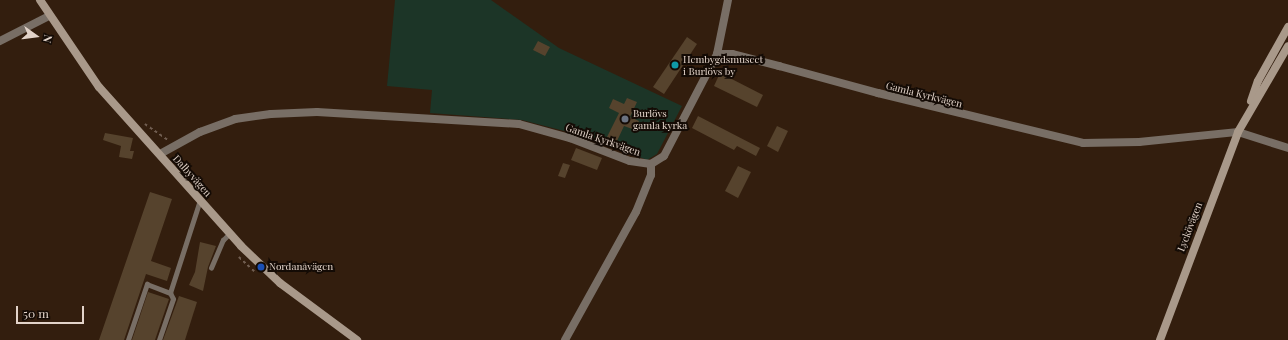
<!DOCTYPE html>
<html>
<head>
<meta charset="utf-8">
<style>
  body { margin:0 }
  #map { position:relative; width:1288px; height:340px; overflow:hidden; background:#331e0e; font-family:"Playfair Display",serif }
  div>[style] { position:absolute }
  .green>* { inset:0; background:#1c3527 }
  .building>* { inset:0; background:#56432d }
  .path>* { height:1.5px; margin-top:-0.75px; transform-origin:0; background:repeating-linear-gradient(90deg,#715e51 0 3px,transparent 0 6px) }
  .service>* { height:4.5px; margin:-2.25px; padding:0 2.25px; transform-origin:2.25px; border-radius:2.25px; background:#786e65 }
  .minor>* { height:8px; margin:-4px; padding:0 4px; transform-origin:4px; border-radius:4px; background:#786e65 }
  .tertiary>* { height:8px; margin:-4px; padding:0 4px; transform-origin:4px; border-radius:4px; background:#786e65 }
  .secondary>* { height:8px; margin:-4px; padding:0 4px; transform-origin:4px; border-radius:4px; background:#a9998a }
  .dots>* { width:11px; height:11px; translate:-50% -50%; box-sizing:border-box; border:2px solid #140b05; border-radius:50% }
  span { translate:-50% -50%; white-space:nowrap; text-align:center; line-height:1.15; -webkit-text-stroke:4px #140b05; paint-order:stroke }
  .poi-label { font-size:10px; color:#e2d3c9 }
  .left { translate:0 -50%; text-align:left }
  .street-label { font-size:10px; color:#e2d3c9 }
  .north { position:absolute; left:16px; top:16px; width:40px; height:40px; -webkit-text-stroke:3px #140b05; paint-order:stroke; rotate:104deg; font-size:11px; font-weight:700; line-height:16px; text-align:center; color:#e2d3c9 }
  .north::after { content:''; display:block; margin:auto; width:14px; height:18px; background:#e2d3c9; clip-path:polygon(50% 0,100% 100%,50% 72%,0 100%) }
  .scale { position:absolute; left:16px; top:306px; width:68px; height:18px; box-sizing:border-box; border:2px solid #e2d3c9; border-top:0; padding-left:5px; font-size:12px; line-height:14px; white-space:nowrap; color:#e2d3c9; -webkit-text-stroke:3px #140b05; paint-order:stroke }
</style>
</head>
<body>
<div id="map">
  <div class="green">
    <div style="clip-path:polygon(395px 0,491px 0,559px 48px,682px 106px,657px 154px,647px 160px,595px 139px,522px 120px,430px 113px,432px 90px,387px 86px)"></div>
  </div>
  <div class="building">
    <div style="clip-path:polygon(687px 37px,697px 44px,664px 94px,653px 87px)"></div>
    <div style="clip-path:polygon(538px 41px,550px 47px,545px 56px,533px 50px)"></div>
    <div style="clip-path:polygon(720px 73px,763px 95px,757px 107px,714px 86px)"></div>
    <div style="clip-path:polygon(627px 98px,637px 102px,630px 117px,639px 121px,635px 130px,624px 126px,617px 141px,607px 137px,619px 113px,609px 108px,613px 99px,624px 104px)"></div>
    <div style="clip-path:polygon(698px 116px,760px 148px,756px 156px,737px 146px,734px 150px,692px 128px)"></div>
    <div style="clip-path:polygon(777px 126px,788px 131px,778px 152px,767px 146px)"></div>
    <div style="clip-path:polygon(105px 133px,133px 138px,130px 151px,134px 151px,132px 159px,119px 157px,121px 146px,103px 140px)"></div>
    <div style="clip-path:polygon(576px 148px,602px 158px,597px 170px,571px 160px)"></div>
    <div style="clip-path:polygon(563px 163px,570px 165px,565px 178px,558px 176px)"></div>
    <div style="clip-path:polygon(738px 166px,751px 172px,738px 198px,725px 191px)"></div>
    <div style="clip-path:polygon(150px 192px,172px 199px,151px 261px,171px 268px,167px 281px,146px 274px,124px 340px,99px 340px)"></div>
    <div style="clip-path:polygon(200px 242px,216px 246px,208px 267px,203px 291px,189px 285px,195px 272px)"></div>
    <div style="clip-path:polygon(148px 292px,169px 299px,155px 340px,132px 340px)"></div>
    <div style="clip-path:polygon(179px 296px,197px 302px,185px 340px,163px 340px)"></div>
  </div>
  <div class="path">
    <div style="left:145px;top:124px;width:28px;rotate:35deg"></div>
    <div style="left:239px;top:257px;width:21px;rotate:43deg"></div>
  </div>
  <div class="service">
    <div style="left:211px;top:268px;width:30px;rotate:-67deg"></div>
    <div style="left:223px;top:240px;width:10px;rotate:-45deg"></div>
    <div style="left:128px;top:340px;width:59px;rotate:-71.3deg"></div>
    <div style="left:147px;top:284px;width:25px;rotate:21deg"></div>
    <div style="left:159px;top:340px;width:43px;rotate:-71.1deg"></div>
    <div style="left:173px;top:299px;width:7px;rotate:-117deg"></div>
    <div style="left:170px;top:293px;width:98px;rotate:-72.1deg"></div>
  </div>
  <div class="minor">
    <div style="left:717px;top:54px;width:55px;rotate:-78.5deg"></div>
    <div style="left:1238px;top:132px;width:52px;rotate:17.7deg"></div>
    <div style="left:565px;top:340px;width:146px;rotate:-61deg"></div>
    <div style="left:636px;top:212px;width:40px;rotate:-68deg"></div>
    <div style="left:651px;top:175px;width:11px;rotate:-90deg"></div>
  </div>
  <div class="tertiary">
    <div style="left:0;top:41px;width:55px;rotate:-27deg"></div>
    <div style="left:160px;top:154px;width:46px;rotate:-28.8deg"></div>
    <div style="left:200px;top:132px;width:37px;rotate:-20deg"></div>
    <div style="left:235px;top:119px;width:36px;rotate:-8deg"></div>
    <div style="left:271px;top:114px;width:46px;rotate:-2.5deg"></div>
    <div style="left:317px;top:112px;width:202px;rotate:3.4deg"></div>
    <div style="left:519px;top:124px;width:53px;rotate:15.4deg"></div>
    <div style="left:570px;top:138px;width:64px;rotate:21deg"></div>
    <div style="left:630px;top:161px;width:21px;rotate:8deg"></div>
    <div style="left:651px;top:164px;width:15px;rotate:-32deg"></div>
    <div style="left:664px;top:156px;width:115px;rotate:-62.5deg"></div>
    <div style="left:717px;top:54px;width:15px"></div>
    <div style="left:732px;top:54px;width:49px;rotate:14.3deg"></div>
    <div style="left:779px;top:66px;width:103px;rotate:15.3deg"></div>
    <div style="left:878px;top:93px;width:211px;rotate:13.7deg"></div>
    <div style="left:1083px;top:143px;width:56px;rotate:-1deg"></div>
    <div style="left:1139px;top:142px;width:100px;rotate:-5.8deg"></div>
  </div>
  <div class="secondary">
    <div style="left:40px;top:0;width:105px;rotate:55.9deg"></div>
    <div style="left:99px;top:87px;width:213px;rotate:48.2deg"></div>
    <div style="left:241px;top:246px;width:54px;rotate:43.5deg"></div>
    <div style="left:280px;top:283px;width:96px;rotate:36.5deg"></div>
    <div style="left:1251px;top:101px;width:21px;rotate:-71deg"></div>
    <div style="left:1258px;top:81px;width:62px;rotate:-60.9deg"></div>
    <div style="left:1160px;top:340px;width:222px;rotate:-69.4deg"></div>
    <div style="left:1238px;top:132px;width:99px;rotate:-59.8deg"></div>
  </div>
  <div class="dots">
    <div style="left:675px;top:65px;background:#0f9aa8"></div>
    <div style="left:625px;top:119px;background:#6b7280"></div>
    <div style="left:261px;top:267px;background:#1a4fb4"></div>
  </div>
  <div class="poi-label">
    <span class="left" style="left:683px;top:65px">Hembygdsmuseet<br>i Burlövs by</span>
    <span class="left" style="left:633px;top:119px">Burlövs<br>gamla kyrka</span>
    <span class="left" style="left:269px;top:267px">Nordanåvägen</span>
  </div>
  <div class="street-label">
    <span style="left:924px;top:95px;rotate:14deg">Gamla Kyrkvägen</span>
    <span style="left:603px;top:140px;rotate:19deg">Gamla Kyrkvägen</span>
    <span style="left:192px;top:176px;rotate:48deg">Dalbyvägen</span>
    <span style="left:1190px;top:227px;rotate:-69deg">Lyckövägen</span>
  </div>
  <div class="north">N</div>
  <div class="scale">50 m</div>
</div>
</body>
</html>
